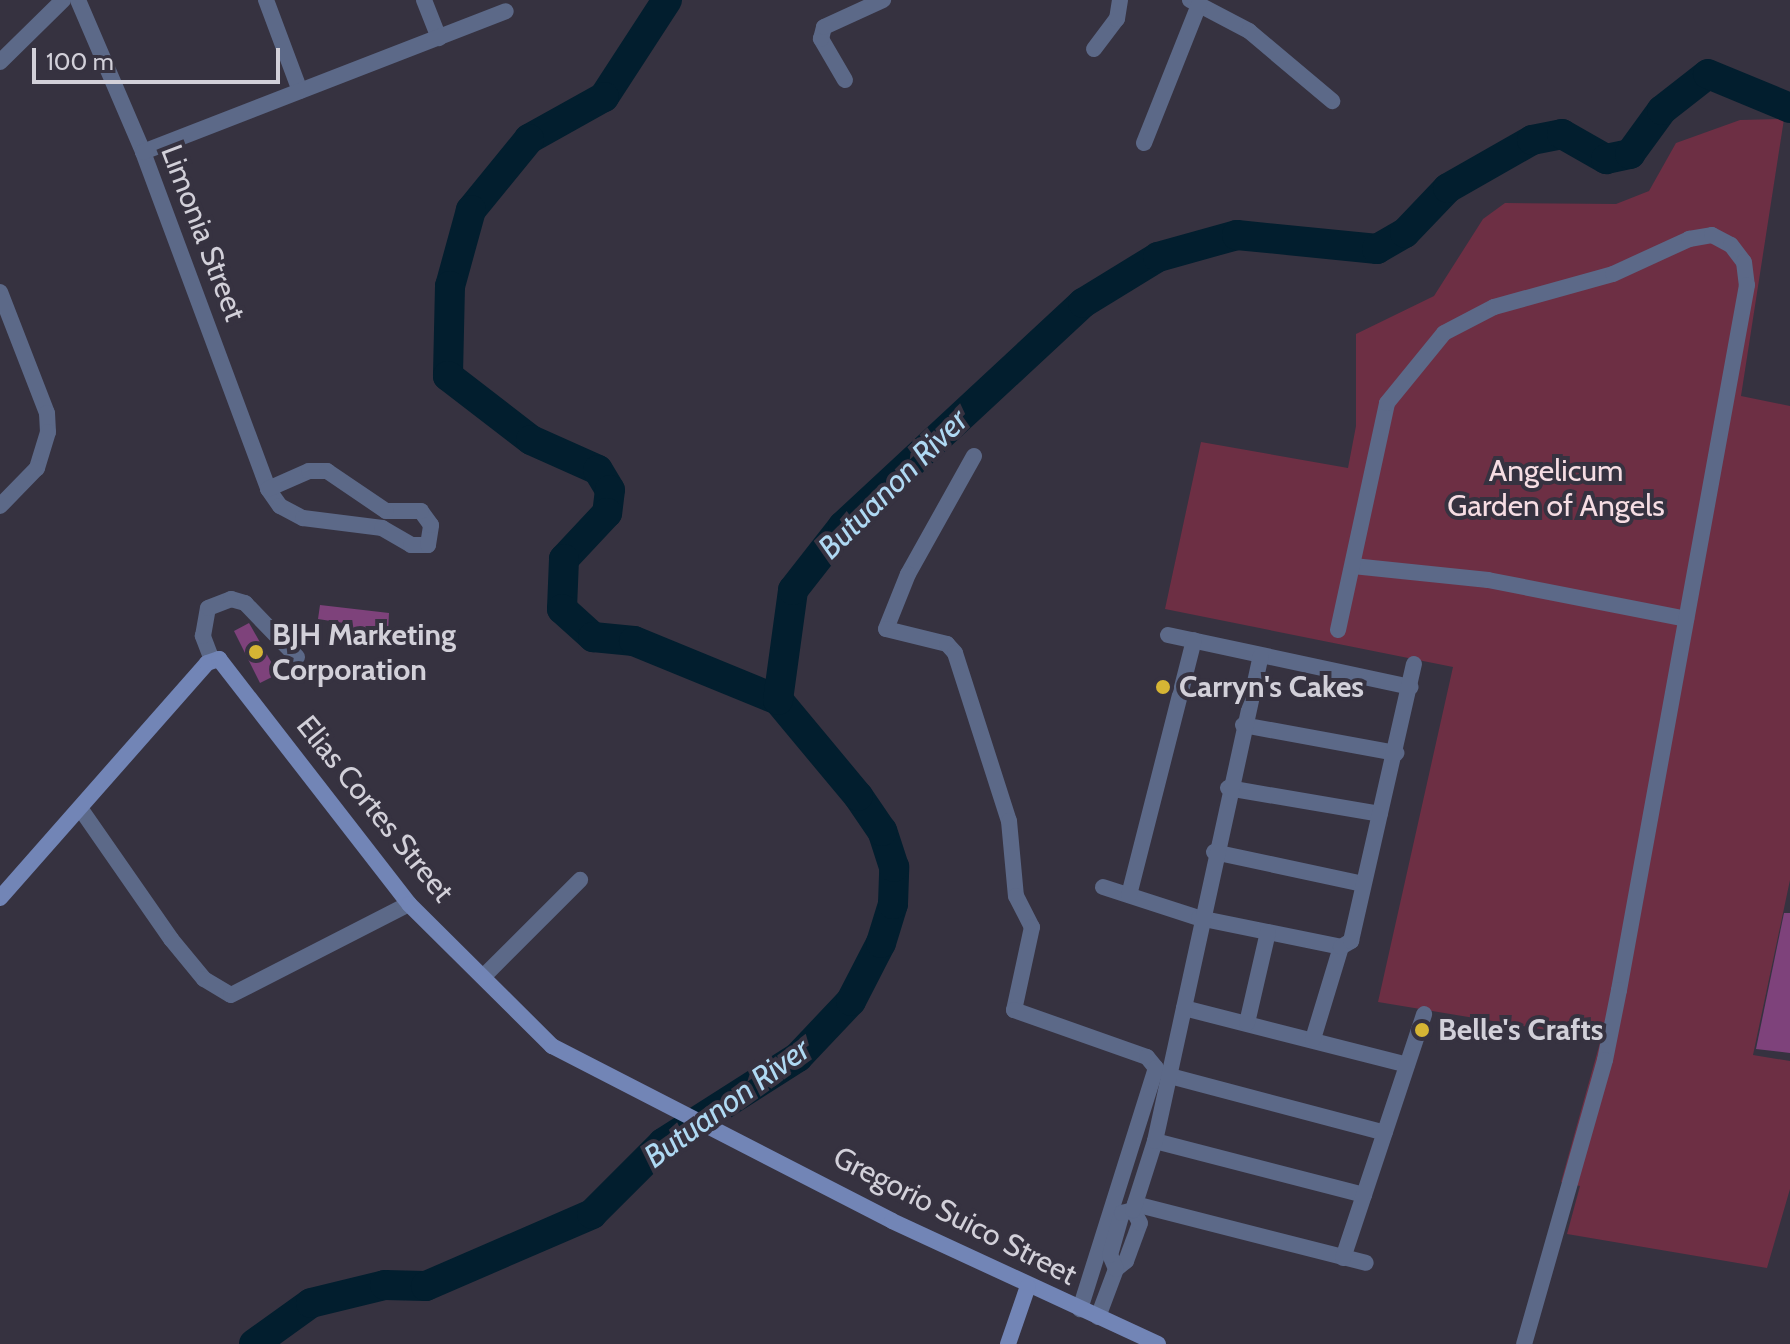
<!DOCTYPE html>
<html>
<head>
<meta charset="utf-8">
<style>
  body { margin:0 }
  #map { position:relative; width:1790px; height:1344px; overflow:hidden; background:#363240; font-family:Cabin,sans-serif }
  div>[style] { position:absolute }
  .green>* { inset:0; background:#6d2f44 }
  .river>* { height:30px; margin:-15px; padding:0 15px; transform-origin:15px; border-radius:15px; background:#021e2e }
  .building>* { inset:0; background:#7e427b }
  .street>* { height:16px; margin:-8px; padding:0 8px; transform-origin:8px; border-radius:8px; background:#5c6988 }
  .secondary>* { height:16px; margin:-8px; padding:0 8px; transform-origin:8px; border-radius:8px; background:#7285b6 }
  .dots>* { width:22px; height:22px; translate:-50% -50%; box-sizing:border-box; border:4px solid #363240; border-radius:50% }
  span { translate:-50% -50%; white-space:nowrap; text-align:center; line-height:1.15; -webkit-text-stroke:8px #363240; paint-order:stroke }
  .street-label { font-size:30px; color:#d2d0d9 }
  .park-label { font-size:30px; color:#f6dde3 }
  .poi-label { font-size:30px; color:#d2d0d9; font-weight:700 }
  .left { translate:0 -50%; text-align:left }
  .water-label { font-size:32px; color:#afd9f3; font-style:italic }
  .scale { position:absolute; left:32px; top:48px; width:248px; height:36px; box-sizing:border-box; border:4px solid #d2d0d9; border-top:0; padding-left:10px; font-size:24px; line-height:28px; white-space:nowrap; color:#d2d0d9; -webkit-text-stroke:6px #363240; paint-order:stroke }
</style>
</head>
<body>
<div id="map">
  <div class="green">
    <div style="clip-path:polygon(1784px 119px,1741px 396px,1790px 406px,1790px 880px,1753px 1055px,1790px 1061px,1790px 1189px,1767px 1268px,1567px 1234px,1580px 1186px,1561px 1182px,1601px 1039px,1378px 1002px,1453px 667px,1165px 609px,1201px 442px,1348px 468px,1356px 426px,1356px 334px,1434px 296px,1483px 219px,1505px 203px,1616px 204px,1649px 191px,1676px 143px,1740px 120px)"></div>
  </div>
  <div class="river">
    <div style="left:667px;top:0;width:116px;rotate:123deg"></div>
    <div style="left:604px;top:97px;width:86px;rotate:150.8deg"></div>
    <div style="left:529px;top:139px;width:92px;rotate:129.2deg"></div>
    <div style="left:471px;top:210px;width:79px;rotate:105.4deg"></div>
    <div style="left:450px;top:286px;width:90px;rotate:91.3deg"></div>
    <div style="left:448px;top:376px;width:105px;rotate:37.6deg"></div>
    <div style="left:531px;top:440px;width:73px;rotate:24.1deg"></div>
    <div style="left:598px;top:470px;width:23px;rotate:59deg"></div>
    <div style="left:610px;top:490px;width:23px;rotate:97deg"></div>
    <div style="left:607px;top:513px;width:63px;rotate:133.1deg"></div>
    <div style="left:564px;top:559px;width:50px;rotate:92.3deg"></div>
    <div style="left:562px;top:609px;width:42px;rotate:42.1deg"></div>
    <div style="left:593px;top:637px;width:41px;rotate:5.6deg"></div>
    <div style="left:634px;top:641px;width:156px;rotate:22.3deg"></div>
    <div style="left:254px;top:1344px;width:70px;rotate:-35.7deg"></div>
    <div style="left:311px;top:1303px;width:76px;rotate:-13.7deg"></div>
    <div style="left:385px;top:1285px;width:41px;rotate:1.4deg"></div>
    <div style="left:426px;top:1286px;width:181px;rotate:-23.4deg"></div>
    <div style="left:592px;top:1214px;width:100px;rotate:-45deg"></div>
    <div style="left:663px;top:1143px;width:160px;rotate:-32.5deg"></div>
    <div style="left:798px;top:1057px;width:77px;rotate:-46.6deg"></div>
    <div style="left:851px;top:1001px;width:65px;rotate:-62.7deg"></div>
    <div style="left:881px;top:943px;width:41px;rotate:-72.9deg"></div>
    <div style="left:893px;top:904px;width:37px;rotate:-88deg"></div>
    <div style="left:894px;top:867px;width:38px;rotate:-108deg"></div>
    <div style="left:882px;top:831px;width:42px;rotate:-124.4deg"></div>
    <div style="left:858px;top:796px;width:125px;rotate:-129.8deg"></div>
    <div style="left:778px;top:700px;width:111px;rotate:-82.2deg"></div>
    <div style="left:793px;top:590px;width:81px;rotate:-52deg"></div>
    <div style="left:843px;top:526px;width:328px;rotate:-42.9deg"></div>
    <div style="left:1083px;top:303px;width:88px;rotate:-31.5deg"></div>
    <div style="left:1158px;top:257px;width:82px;rotate:-15.6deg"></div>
    <div style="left:1237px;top:235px;width:141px;rotate:5.7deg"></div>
    <div style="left:1377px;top:249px;width:32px;rotate:-30deg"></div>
    <div style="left:1405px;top:233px;width:62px;rotate:-46.3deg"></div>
    <div style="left:1448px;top:188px;width:97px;rotate:-29.7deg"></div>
    <div style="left:1532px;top:140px;width:31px;rotate:-11deg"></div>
    <div style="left:1562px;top:134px;width:51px;rotate:29.6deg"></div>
    <div style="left:1606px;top:159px;width:25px;rotate:-12deg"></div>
    <div style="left:1630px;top:154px;width:54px;rotate:-54deg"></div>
    <div style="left:1662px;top:110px;width:58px;rotate:-38deg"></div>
    <div style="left:1708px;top:74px;width:89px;rotate:22.5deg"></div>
  </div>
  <div class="building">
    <div style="clip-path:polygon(320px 605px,389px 613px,388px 633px,369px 631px,368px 645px,349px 643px,350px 624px,318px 619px)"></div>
    <div style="clip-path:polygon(249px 623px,278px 674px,260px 683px,234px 631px)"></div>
    <div style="clip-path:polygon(1784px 913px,1790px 913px,1790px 1053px,1756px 1049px)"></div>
  </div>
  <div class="street">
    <div style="left:78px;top:0;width:165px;rotate:66.8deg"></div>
    <div style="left:143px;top:152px;width:359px;rotate:69.6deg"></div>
    <div style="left:268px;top:489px;width:21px;rotate:55deg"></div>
    <div style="left:280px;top:506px;width:26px;rotate:28deg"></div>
    <div style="left:303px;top:518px;width:80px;rotate:7.2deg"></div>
    <div style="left:382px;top:528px;width:34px;rotate:30deg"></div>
    <div style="left:411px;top:545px;width:17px"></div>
    <div style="left:428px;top:545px;width:20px;rotate:-81deg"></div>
    <div style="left:431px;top:525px;width:17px;rotate:-126deg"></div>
    <div style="left:421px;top:511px;width:35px;rotate:180deg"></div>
    <div style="left:266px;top:0;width:97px;rotate:69.5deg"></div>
    <div style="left:424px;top:0;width:41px;rotate:68.5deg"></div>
    <div style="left:1190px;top:0;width:67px;rotate:27.7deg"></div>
    <div style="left:1249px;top:31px;width:109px;rotate:40.1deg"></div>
    <div style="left:1094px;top:49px;width:38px;rotate:-53deg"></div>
    <div style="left:1117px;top:19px;width:19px;rotate:-81deg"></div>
    <div style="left:0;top:62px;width:88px;rotate:-44.5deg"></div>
    <div style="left:845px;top:80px;width:48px;rotate:-120.3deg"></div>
    <div style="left:821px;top:39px;width:12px;rotate:-76deg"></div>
    <div style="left:824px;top:27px;width:65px;rotate:-24.6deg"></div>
    <div style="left:1144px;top:143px;width:149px;rotate:-68.3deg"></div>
    <div style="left:143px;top:152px;width:389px;rotate:-21.2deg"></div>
    <div style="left:0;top:292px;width:130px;rotate:68.8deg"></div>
    <div style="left:47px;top:413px;width:19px;rotate:87deg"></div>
    <div style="left:48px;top:432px;width:38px;rotate:107deg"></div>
    <div style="left:37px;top:468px;width:53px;rotate:134.2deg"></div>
    <div style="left:974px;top:456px;width:135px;rotate:119.2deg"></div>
    <div style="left:908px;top:574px;width:59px;rotate:111.8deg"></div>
    <div style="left:886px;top:629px;width:63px;rotate:13.8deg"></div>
    <div style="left:947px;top:644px;width:12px;rotate:48deg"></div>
    <div style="left:955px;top:653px;width:176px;rotate:72.2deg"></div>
    <div style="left:1009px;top:821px;width:75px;rotate:84.7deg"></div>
    <div style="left:1016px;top:896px;width:35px;rotate:63deg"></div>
    <div style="left:1032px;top:927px;width:85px;rotate:102.2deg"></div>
    <div style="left:1014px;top:1010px;width:141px;rotate:19.5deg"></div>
    <div style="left:1147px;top:1057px;width:14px;rotate:51deg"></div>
    <div style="left:1156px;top:1068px;width:253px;rotate:107.5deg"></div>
    <div style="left:268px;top:489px;width:45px;rotate:-23.7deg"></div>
    <div style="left:309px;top:471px;width:18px"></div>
    <div style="left:327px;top:471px;width:71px;rotate:34.1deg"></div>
    <div style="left:1353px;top:566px;width:136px;rotate:5.9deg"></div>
    <div style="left:1488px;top:580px;width:202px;rotate:11.1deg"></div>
    <div style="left:1338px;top:630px;width:232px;rotate:-77.8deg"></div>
    <div style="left:1387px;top:403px;width:90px;rotate:-50.8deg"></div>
    <div style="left:1444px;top:333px;width:56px;rotate:-27.5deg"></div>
    <div style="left:1494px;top:307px;width:123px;rotate:-15.5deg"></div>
    <div style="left:1613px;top:274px;width:84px;rotate:-24.7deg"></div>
    <div style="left:1689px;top:239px;width:23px;rotate:-10deg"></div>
    <div style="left:1712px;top:235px;width:21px;rotate:28deg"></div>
    <div style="left:1731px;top:245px;width:21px;rotate:53deg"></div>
    <div style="left:1744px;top:262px;width:23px;rotate:83deg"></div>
    <div style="left:1747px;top:285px;width:717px;rotate:100.29deg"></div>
    <div style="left:1619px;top:990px;width:71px;rotate:101.3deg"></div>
    <div style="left:1605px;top:1060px;width:295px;rotate:105.9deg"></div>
    <div style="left:1168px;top:635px;width:248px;rotate:12.1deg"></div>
    <div style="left:212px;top:660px;width:26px;rotate:-111deg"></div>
    <div style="left:203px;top:636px;width:28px;rotate:-80deg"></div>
    <div style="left:208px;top:608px;width:25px;rotate:-21deg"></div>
    <div style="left:231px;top:599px;width:15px;rotate:16deg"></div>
    <div style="left:245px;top:603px;width:75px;rotate:46.1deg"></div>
    <div style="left:1243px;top:725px;width:156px;rotate:10.4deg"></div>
    <div style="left:1228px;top:788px;width:154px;rotate:9.7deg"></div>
    <div style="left:80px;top:808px;width:160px;rotate:55.2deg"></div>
    <div style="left:171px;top:939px;width:52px;rotate:50.5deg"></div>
    <div style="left:204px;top:979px;width:31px;rotate:31deg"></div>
    <div style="left:231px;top:995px;width:200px;rotate:-27.1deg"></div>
    <div style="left:1214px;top:852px;width:152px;rotate:12.1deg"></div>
    <div style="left:1103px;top:887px;width:101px;rotate:17.9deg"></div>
    <div style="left:1199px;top:918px;width:145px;rotate:11.5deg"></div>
    <div style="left:1129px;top:895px;width:263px;rotate:-75.7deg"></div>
    <div style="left:484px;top:976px;width:136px;rotate:-45deg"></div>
    <div style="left:1184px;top:1008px;width:230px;rotate:14.3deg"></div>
    <div style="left:1247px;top:1023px;width:93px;rotate:-77deg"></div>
    <div style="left:1313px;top:1039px;width:96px;rotate:-73.1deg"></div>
    <div style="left:1341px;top:947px;width:12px;rotate:-31deg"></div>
    <div style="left:1351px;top:941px;width:284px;rotate:-77.2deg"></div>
    <div style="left:1170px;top:1076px;width:222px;rotate:14.8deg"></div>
    <div style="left:1155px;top:1141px;width:216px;rotate:14.5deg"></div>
    <div style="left:1135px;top:1204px;width:238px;rotate:14.3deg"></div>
    <div style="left:1343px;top:1258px;width:257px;rotate:-71.6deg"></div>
    <div style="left:1116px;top:1269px;width:13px;rotate:-39deg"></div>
    <div style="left:1126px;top:1261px;width:40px;rotate:-69.8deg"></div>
    <div style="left:1140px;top:1223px;width:15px;rotate:-118deg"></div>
    <div style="left:1098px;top:1317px;width:51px;rotate:-69.4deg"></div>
    <div style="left:1116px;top:1269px;width:15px;rotate:-113deg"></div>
    <div style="left:1110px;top:1255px;width:44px;rotate:-74.1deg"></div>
    <div style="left:1122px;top:1213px;width:11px;rotate:-15deg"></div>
    <div style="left:1133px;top:1210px;width:72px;rotate:-72.3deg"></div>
    <div style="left:1155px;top:1141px;width:496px;rotate:-77.7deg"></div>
  </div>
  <div class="secondary">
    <div style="left:0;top:898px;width:313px;rotate:-48.6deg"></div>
    <div style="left:207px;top:663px;width:13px;rotate:-18deg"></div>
    <div style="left:219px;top:659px;width:310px;rotate:52.2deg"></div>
    <div style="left:409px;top:904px;width:202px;rotate:44.8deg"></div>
    <div style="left:552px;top:1046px;width:382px;rotate:27.2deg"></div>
    <div style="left:892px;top:1221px;width:293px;rotate:24.8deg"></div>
    <div style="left:1008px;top:1344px;width:61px;rotate:-71deg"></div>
  </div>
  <div class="dots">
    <div style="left:256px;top:652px;background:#d6b534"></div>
    <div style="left:1163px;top:687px;background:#d6b534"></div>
    <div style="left:1422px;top:1030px;background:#d6b534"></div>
  </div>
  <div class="street-label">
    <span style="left:203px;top:233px;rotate:69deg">Limonia Street</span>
    <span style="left:375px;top:809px;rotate:51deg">Elias Cortes Street</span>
    <span style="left:955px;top:1216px;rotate:27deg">Gregorio Suico Street</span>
  </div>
  <div class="park-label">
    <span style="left:1556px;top:488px">Angelicum<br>Garden of Angels</span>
  </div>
  <div class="poi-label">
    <span class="left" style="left:272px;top:652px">BJH Marketing<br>Corporation</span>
    <span class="left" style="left:1179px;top:687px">Carryn's Cakes</span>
    <span class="left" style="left:1438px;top:1030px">Belle's Crafts</span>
  </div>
  <div class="water-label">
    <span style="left:893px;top:484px;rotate:-45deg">Butuanon River</span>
    <span style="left:727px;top:1103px;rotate:-36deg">Butuanon River</span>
  </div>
  <div class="scale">100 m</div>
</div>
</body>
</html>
